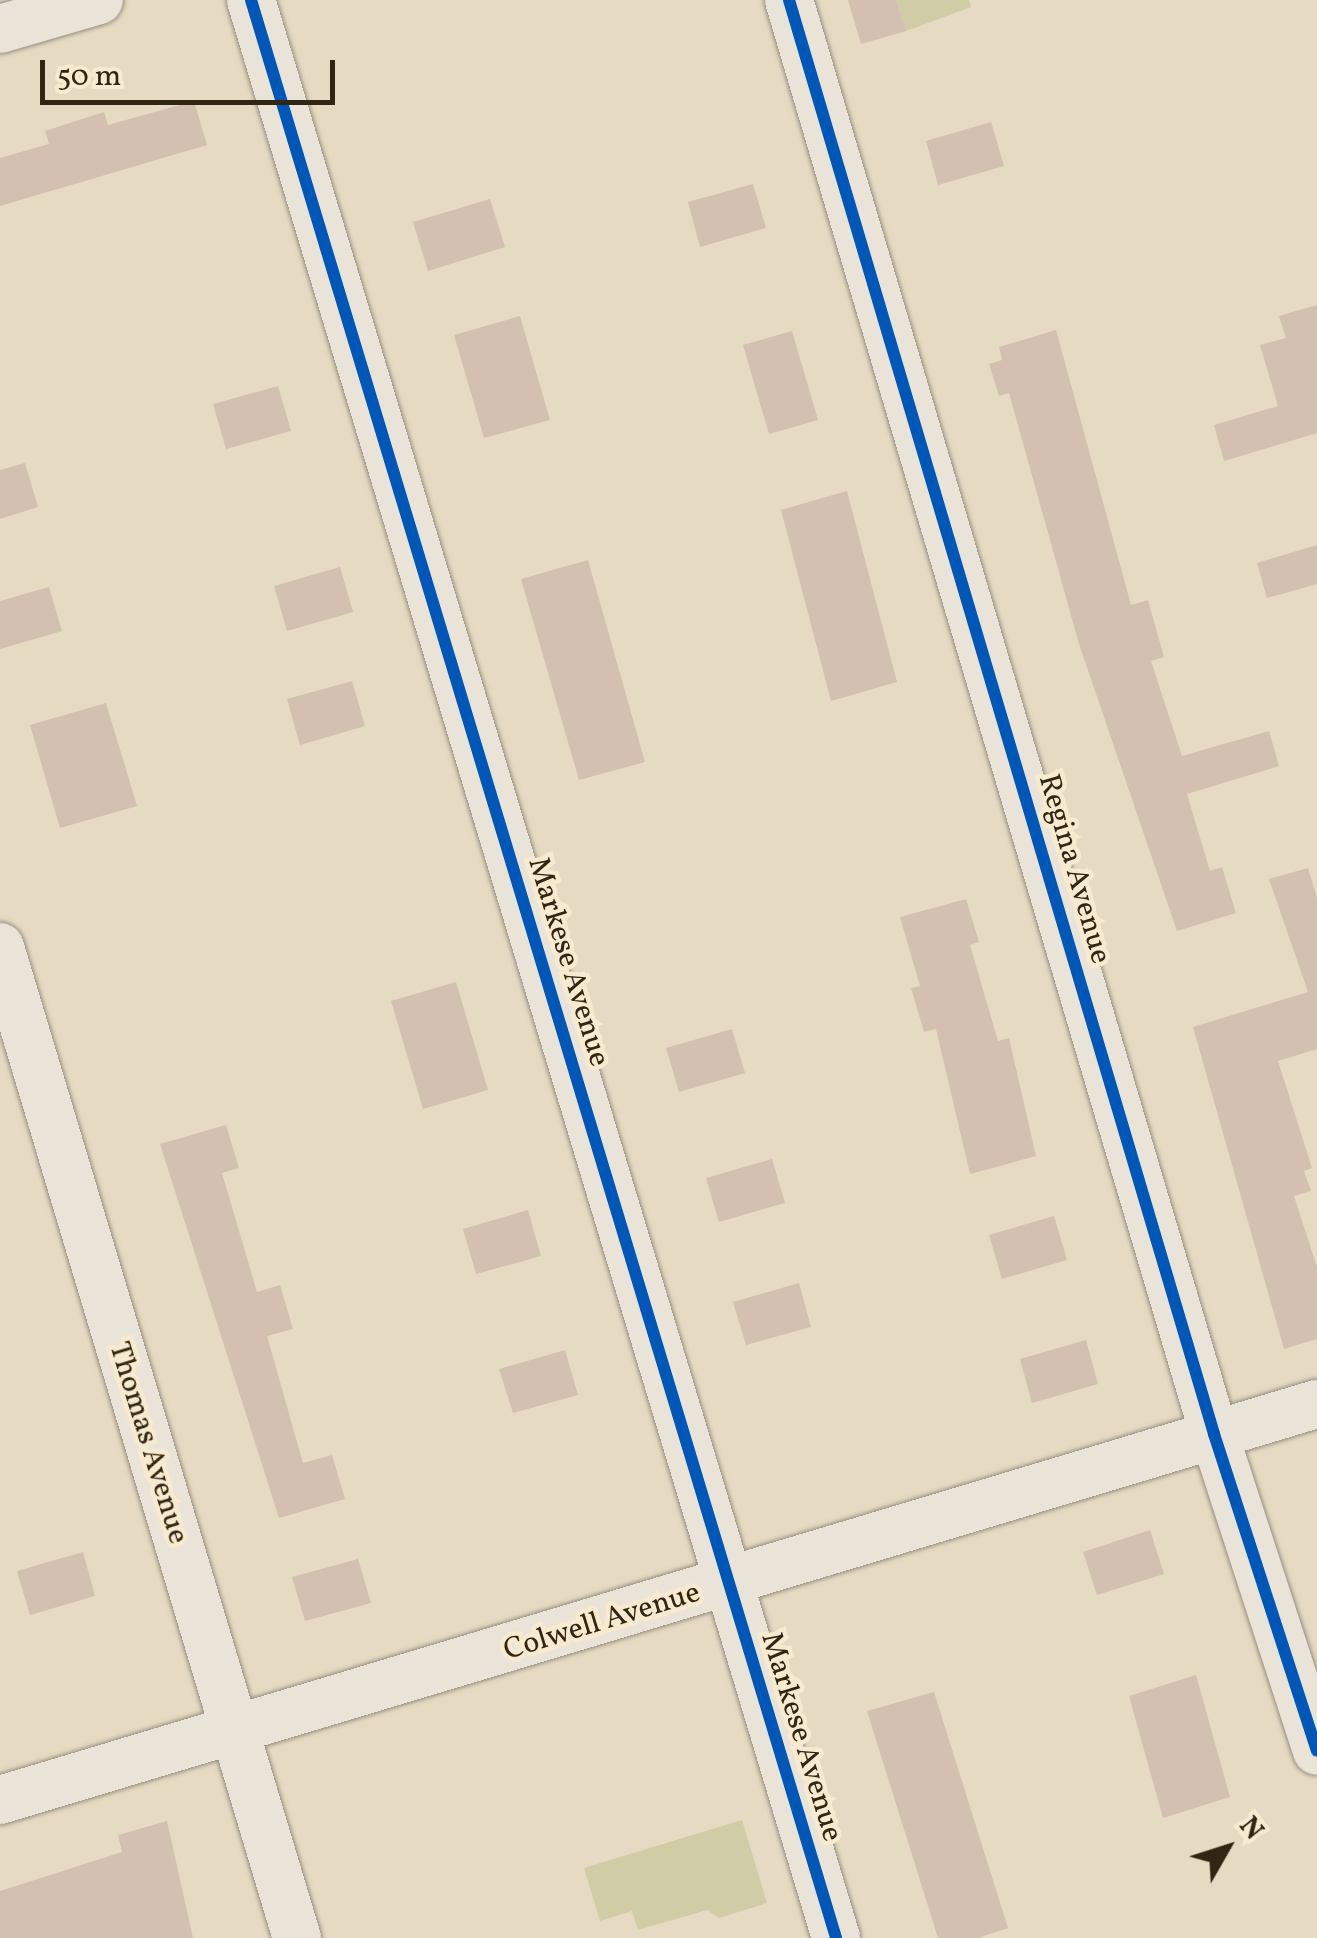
<!DOCTYPE html>
<html>
<head>
<meta charset="utf-8">
<style>
  body { margin:0 }
  #map { position:relative; width:1317px; height:1938px; overflow:hidden; background:#e6dac3; font-family:Vollkorn,serif }
  div>[style] { position:absolute }
  .green>* { inset:0; background:#d0cca5 }
  .building>* { inset:0; background:#d3c0b0 }
  .roads { filter:drop-shadow(0 0 2px #978f7f) drop-shadow(0 0 2px #978f7f) }
  .minor>* { height:48px; margin:-24px; padding:0 24px; transform-origin:24px; border-radius:24px; background:#eae4d8 }
  .cycleway>* { height:12px; margin:-6px; padding:0 6px; transform-origin:6px; border-radius:6px; background:#0057b8 }
  span { translate:-50% -50%; white-space:nowrap; text-align:center; line-height:1.15; -webkit-text-stroke:9px #f8eacf; paint-order:stroke }
  .street-label { font-size:30px; color:#312514 }
  .north { position:absolute; left:1177px; top:1798px; width:100px; height:100px; -webkit-text-stroke:8px #f8eacf; paint-order:stroke; rotate:51deg; font-size:28px; font-weight:700; line-height:40px; text-align:center; color:#312514 }
  .north::after { content:''; display:block; margin:auto; width:35px; height:45px; background:#312514; clip-path:polygon(50% 0,100% 100%,50% 72%,0 100%) }
  .scale { position:absolute; left:40px; top:60px; width:295px; height:45px; box-sizing:border-box; border:5px solid #312514; border-top:0; padding-left:12px; font-size:30px; line-height:35px; white-space:nowrap; color:#312514; -webkit-text-stroke:8px #f8eacf; paint-order:stroke }
</style>
</head>
<body>
<div id="map">
  <div class="green">
    <div style="clip-path:polygon(896px 0,969px 0,971px 7px,906px 31px)"></div>
    <div style="clip-path:polygon(742px 1820px,767px 1903px,719px 1918px,707px 1910px,638px 1930px,632px 1911px,600px 1921px,584px 1868px)"></div>
  </div>
  <div class="building">
    <div style="clip-path:polygon(848px 0,896px 0,906px 31px,861px 44px)"></div>
    <div style="clip-path:polygon(194px 101px,207px 145px,0 206px,0 158px,49px 144px,45px 131px,104px 112px,108px 125px)"></div>
    <div style="clip-path:polygon(991px 122px,1004px 166px,938px 185px,926px 141px)"></div>
    <div style="clip-path:polygon(753px 184px,766px 228px,700px 247px,688px 202px)"></div>
    <div style="clip-path:polygon(490px 199px,505px 247px,428px 271px,413px 222px)"></div>
    <div style="clip-path:polygon(1317px 305px,1317px 433px,1224px 461px,1214px 425px,1278px 406px,1260px 345px,1286px 338px,1279px 316px)"></div>
    <div style="clip-path:polygon(520px 316px,550px 420px,484px 438px,454px 335px)"></div>
    <div style="clip-path:polygon(1056px 330px,1131px 605px,1148px 600px,1164px 657px,1151px 661px,1182px 756px,1269px 731px,1279px 766px,1187px 794px,1210px 871px,1222px 867px,1236px 913px,1177px 931px,1079px 644px,1009px 393px,999px 396px,989px 364px,1002px 360px,999px 347px)"></div>
    <div style="clip-path:polygon(792px 331px,818px 420px,769px 434px,743px 345px)"></div>
    <div style="clip-path:polygon(278px 386px,291px 431px,226px 449px,213px 404px)"></div>
    <div style="clip-path:polygon(25px 463px,38px 507px,0 519px,0 470px)"></div>
    <div style="clip-path:polygon(847px 491px,897px 682px,831px 701px,781px 510px)"></div>
    <div style="clip-path:polygon(1317px 545px,1317px 584px,1267px 598px,1257px 563px)"></div>
    <div style="clip-path:polygon(588px 560px,645px 762px,579px 780px,521px 579px)"></div>
    <div style="clip-path:polygon(340px 567px,353px 612px,287px 631px,274px 586px)"></div>
    <div style="clip-path:polygon(49px 587px,62px 631px,0 649px,0 601px)"></div>
    <div style="clip-path:polygon(352px 681px,365px 726px,300px 745px,287px 699px)"></div>
    <div style="clip-path:polygon(106px 703px,137px 806px,60px 828px,30px 725px)"></div>
    <div style="clip-path:polygon(1308px 868px,1317px 898px,1317px 1049px,1278px 1061px,1312px 1168px,1304px 1171px,1311px 1191px,1294px 1196px,1317px 1267px,1317px 1339px,1284px 1349px,1193px 1027px,1308px 992px,1269px 879px)"></div>
    <div style="clip-path:polygon(966px 899px,979px 942px,970px 945px,998px 1041px,1009px 1038px,1036px 1156px,970px 1174px,936px 1029px,924px 1032px,911px 988px,920px 986px,900px 917px)"></div>
    <div style="clip-path:polygon(456px 982px,488px 1090px,423px 1109px,391px 1001px)"></div>
    <div style="clip-path:polygon(732px 1029px,745px 1073px,679px 1092px,666px 1048px)"></div>
    <div style="clip-path:polygon(226px 1125px,239px 1168px,222px 1173px,257px 1292px,280px 1285px,293px 1329px,267px 1336px,303px 1463px,332px 1455px,345px 1499px,279px 1518px,160px 1144px)"></div>
    <div style="clip-path:polygon(772px 1159px,785px 1203px,719px 1222px,706px 1178px)"></div>
    <div style="clip-path:polygon(528px 1210px,541px 1256px,476px 1274px,463px 1229px)"></div>
    <div style="clip-path:polygon(1054px 1216px,1067px 1260px,1002px 1279px,989px 1235px)"></div>
    <div style="clip-path:polygon(799px 1283px,811px 1327px,746px 1345px,733px 1302px)"></div>
    <div style="clip-path:polygon(1086px 1340px,1098px 1384px,1032px 1403px,1020px 1359px)"></div>
    <div style="clip-path:polygon(565px 1350px,578px 1395px,513px 1413px,499px 1369px)"></div>
    <div style="clip-path:polygon(1150px 1530px,1164px 1574px,1097px 1595px,1083px 1552px)"></div>
    <div style="clip-path:polygon(83px 1552px,95px 1596px,30px 1615px,17px 1571px)"></div>
    <div style="clip-path:polygon(358px 1559px,371px 1603px,305px 1621px,292px 1577px)"></div>
    <div style="clip-path:polygon(1196px 1675px,1230px 1797px,1163px 1818px,1129px 1696px)"></div>
    <div style="clip-path:polygon(934px 1692px,1008px 1928px,978px 1938px,938px 1938px,867px 1711px)"></div>
    <div style="clip-path:polygon(167px 1821px,193px 1938px,0 1938px,0 1891px,122px 1852px,118px 1835px)"></div>
  </div>
  <div class="roads">
    <div class="minor">
      <div style="left:251px;top:0;width:2024px;rotate:73.2deg"></div>
      <div style="left:789px;top:0;width:1496px;rotate:73.49deg"></div>
      <div style="left:1214px;top:1434px;width:333px;rotate:72deg"></div>
      <div style="left:0;top:29px;width:103px;rotate:-16.3deg"></div>
      <div style="left:0;top:947px;width:1035px;rotate:73.32deg"></div>
      <div style="left:0;top:1800px;width:1375px;rotate:-16.74deg"></div>
    </div>
  </div>
  <div class="cycleway">
    <div style="left:251px;top:0;width:2024px;rotate:73.2deg"></div>
    <div style="left:789px;top:0;width:1496px;rotate:73.49deg"></div>
    <div style="left:1214px;top:1434px;width:333px;rotate:72deg"></div>
  </div>
  <div class="street-label">
    <span style="left:1074px;top:869px;rotate:74deg">Regina Avenue</span>
    <span style="left:568px;top:962px;rotate:73deg">Markese Avenue</span>
    <span style="left:148px;top:1443px;rotate:73deg">Thomas Avenue</span>
    <span style="left:602px;top:1622px;rotate:-17deg">Colwell Avenue</span>
    <span style="left:801px;top:1737px;rotate:73deg">Markese Avenue</span>
  </div>
  <div class="north">N</div>
  <div class="scale">50 m</div>
</div>
</body>
</html>
